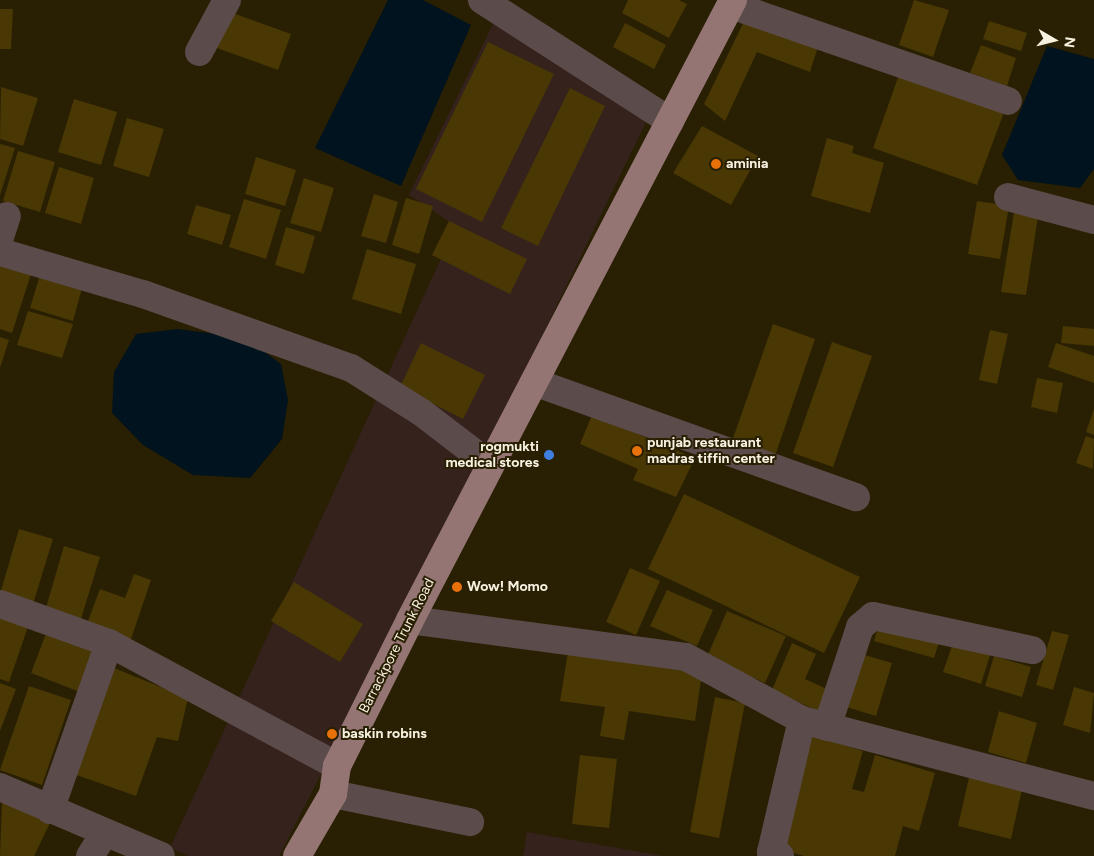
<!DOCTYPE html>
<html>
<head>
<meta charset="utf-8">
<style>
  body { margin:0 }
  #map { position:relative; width:1094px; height:856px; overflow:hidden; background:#291f03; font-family:Figtree,sans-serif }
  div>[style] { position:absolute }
  .commercial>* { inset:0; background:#35221d }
  .water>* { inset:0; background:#01131e }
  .building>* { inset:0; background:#493804 }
  .minor>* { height:28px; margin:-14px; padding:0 14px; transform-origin:14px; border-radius:14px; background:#5b4b4a }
  .major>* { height:28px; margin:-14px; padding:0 14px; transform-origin:14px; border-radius:14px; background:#947573 }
  .dots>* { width:14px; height:14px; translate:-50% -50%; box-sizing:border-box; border:2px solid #291f03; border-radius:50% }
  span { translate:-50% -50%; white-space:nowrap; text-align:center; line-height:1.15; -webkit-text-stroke:4px #291f03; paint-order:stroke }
  .poi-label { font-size:14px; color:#f7f1e0; font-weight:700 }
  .left { translate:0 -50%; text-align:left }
  .right { translate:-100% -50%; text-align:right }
  .street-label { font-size:14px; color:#f7f1e0 }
  .north { position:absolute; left:1029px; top:15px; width:50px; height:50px; -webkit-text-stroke:4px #291f03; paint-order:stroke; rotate:98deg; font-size:14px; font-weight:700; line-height:20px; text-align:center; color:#f7f1e0 }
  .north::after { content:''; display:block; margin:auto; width:18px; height:22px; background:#f7f1e0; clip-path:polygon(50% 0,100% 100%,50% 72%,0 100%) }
</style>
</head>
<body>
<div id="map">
  <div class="commercial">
    <div style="clip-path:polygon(493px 24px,647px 120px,477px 470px,279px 856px,188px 856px,170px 848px,456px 226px,409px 195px)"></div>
    <div style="clip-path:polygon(527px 832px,663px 856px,523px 856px)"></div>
  </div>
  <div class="water">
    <div style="clip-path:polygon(388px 0,423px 0,471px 25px,401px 186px,315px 148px)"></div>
    <div style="clip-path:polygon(1047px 46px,1094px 59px,1094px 169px,1080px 188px,1018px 180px,1002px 155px)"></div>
    <div style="clip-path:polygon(178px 329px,246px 338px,281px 364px,288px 400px,282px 439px,250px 478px,193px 475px,143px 445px,112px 413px,114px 372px,136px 334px)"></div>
  </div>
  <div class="building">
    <div style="clip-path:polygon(628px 0,679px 0,687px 4px,669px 38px,622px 13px)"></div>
    <div style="clip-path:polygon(914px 0,949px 10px,933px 57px,899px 45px)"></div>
    <div style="clip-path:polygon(0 9px,13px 9px,11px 49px,0 49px)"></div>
    <div style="clip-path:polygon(749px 11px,821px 37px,810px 72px,757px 52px,725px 121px,704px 104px)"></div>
    <div style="clip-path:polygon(230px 12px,291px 34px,278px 70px,217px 48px)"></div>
    <div style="clip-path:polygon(989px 21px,1027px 33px,1021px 51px,983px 39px)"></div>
    <div style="clip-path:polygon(625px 23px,666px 45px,654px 69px,613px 47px)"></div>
    <div style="clip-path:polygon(488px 42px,554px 74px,482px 222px,416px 189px)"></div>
    <div style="clip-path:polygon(981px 45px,1016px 58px,1007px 86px,970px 73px)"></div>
    <div style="clip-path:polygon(901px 69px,1006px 107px,977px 185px,873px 148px)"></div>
    <div style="clip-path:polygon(1px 87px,38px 98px,23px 146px,0 139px)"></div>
    <div style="clip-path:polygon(570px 88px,605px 106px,538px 246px,501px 228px)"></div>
    <div style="clip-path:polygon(74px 99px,117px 112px,101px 165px,58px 152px)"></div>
    <div style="clip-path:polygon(127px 118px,164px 129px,149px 177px,113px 166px)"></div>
    <div style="clip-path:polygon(702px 126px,758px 156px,731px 205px,673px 173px)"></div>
    <div style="clip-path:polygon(827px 138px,854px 146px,852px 153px,884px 163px,870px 213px,811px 196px)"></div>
    <div style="clip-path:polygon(0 144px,15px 148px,0 195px)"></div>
    <div style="clip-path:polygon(18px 151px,55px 162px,40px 212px,3px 201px)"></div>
    <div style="clip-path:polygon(256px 157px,296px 170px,285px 206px,245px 194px)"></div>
    <div style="clip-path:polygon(59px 167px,94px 178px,81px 224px,45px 213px)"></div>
    <div style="clip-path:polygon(304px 178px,334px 188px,321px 232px,290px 223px)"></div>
    <div style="clip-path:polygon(374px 194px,398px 202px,386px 243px,361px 236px)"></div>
    <div style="clip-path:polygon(406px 198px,433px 206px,419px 254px,392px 245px)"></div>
    <div style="clip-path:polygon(244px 199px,281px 210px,266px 259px,229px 247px)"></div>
    <div style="clip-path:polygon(977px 201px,1009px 206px,1000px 259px,968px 254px)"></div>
    <div style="clip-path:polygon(196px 205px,231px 215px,222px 245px,187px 234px)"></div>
    <div style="clip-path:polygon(1015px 206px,1039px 210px,1026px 295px,1001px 292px)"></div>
    <div style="clip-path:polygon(449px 221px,527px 259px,510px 294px,432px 255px)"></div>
    <div style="clip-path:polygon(286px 227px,315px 236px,304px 274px,275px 265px)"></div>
    <div style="clip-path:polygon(367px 249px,416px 264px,401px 314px,352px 299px)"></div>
    <div style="clip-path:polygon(0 265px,31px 274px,12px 333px,0 329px)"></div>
    <div style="clip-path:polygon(40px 275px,82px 288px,73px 321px,30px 308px)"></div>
    <div style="clip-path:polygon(28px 311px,73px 324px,62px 358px,17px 345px)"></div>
    <div style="clip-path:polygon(773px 324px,815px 339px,775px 456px,732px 441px)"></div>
    <div style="clip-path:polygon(1063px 326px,1094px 329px,1094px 346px,1061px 343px)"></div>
    <div style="clip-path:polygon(990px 330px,1008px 334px,997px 384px,979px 380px)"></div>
    <div style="clip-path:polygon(0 337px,9px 340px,0 368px)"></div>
    <div style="clip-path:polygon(832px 342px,872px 356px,833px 467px,793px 453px)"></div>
    <div style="clip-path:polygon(421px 343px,485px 375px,463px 419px,400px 387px)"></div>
    <div style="clip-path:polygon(1056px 343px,1094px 356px,1094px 383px,1048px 367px)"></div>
    <div style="clip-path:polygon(1037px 378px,1063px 383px,1057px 413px,1031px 407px)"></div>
    <div style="clip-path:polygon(1094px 409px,1094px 435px,1086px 432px)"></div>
    <div style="clip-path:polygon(592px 415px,695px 458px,676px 497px,633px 480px,638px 469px,580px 444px)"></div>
    <div style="clip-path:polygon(1086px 436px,1094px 439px,1093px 469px,1076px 463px)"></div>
    <div style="clip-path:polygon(684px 494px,860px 577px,824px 653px,648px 569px)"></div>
    <div style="clip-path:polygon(19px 529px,53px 539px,33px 604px,0 594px)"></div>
    <div style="clip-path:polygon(64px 546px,100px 557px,80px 622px,45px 611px)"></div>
    <div style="clip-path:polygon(630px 568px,660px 581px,636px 635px,606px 622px)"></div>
    <div style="clip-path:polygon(134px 574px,151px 580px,129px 645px,85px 629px,100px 589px,125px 598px)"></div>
    <div style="clip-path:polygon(294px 582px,363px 624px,340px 662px,271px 621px)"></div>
    <div style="clip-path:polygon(667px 590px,713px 610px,697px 646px,650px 626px)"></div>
    <div style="clip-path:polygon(0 611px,30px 621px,9px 682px,0 679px)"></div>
    <div style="clip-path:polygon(727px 611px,786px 636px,765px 683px,707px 657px)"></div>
    <div style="clip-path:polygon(880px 621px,940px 639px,934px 658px,874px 641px)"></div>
    <div style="clip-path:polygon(47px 631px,96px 649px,80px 692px,31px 673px)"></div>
    <div style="clip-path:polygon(1052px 631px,1069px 635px,1053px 690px,1036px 685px)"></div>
    <div style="clip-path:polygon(954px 640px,991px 652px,981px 684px,943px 672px)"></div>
    <div style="clip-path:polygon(792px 643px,816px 654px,805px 679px,827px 689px,818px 711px,772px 690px)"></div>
    <div style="clip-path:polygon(568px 652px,702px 673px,695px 721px,629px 711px,624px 740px,600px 736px,605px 707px,560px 701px)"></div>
    <div style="clip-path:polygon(858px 653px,892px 663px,876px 716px,843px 706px)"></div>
    <div style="clip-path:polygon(994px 656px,1031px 667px,1022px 697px,985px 686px)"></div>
    <div style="clip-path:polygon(109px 666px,188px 698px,178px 741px,157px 737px,136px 796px,71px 773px)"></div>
    <div style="clip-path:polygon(0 683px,16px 689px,0 731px)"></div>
    <div style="clip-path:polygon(29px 686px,71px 700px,42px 785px,0 770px)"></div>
    <div style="clip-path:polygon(1074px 687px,1094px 693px,1090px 733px,1063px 725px)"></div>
    <div style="clip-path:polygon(715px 697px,745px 703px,719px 838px,690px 832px)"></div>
    <div style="clip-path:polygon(999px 711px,1037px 723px,1026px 763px,988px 752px)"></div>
    <div style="clip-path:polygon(806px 734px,863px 751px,852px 789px,864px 792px,875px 755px,935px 773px,919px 831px,903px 826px,895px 856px,804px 856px,781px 849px)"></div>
    <div style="clip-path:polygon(580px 755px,617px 759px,609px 828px,572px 824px)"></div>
    <div style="clip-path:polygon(970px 773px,1023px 785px,1011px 839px,958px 826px)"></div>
    <div style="clip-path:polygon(2px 801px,50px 823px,34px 856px,0 856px)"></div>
  </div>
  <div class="minor">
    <div style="left:482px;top:0;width:224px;rotate:32.8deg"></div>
    <div style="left:731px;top:5px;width:293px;rotate:19.1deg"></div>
    <div style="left:199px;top:52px;width:59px;rotate:-61.7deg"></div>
    <div style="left:1008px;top:197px;width:89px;rotate:15deg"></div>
    <div style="left:0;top:237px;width:22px;rotate:-72deg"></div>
    <div style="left:0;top:252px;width:149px;rotate:16.4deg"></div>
    <div style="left:143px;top:294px;width:221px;rotate:19.6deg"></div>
    <div style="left:351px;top:368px;width:83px;rotate:32.2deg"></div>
    <div style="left:421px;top:412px;width:87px;rotate:37.5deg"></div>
    <div style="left:534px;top:382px;width:342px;rotate:19.7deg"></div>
    <div style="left:0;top:604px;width:116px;rotate:19.7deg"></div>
    <div style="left:109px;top:643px;width:259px;rotate:28.3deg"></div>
    <div style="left:410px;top:620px;width:278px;rotate:7.6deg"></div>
    <div style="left:686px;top:657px;width:132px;rotate:28.5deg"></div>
    <div style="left:802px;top:720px;width:302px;rotate:14.6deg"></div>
    <div style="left:827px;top:727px;width:105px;rotate:-71.7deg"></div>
    <div style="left:860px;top:627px;width:17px;rotate:-40deg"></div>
    <div style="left:873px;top:616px;width:163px;rotate:12.1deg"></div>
    <div style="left:0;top:787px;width:175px;rotate:23.2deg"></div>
    <div style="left:333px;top:794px;width:140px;rotate:11.6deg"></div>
    <div style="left:50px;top:810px;width:177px;rotate:-70.5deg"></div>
    <div style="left:90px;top:856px;width:20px;rotate:-57deg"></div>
    <div style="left:101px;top:839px;width:8px;rotate:-97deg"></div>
    <div style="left:780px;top:856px;width:10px;rotate:-156deg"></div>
    <div style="left:771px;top:852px;width:136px;rotate:-76.8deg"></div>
  </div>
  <div class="major">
    <div style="left:297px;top:856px;width:72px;rotate:-59.9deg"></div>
    <div style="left:333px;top:794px;width:28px;rotate:-82deg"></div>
    <div style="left:337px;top:766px;width:163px;rotate:-63.4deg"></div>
    <div style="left:410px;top:620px;width:699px;rotate:-62.48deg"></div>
  </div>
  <div class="dots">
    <div style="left:716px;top:164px;background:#e8710a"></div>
    <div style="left:637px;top:451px;background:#e8710a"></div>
    <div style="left:549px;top:455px;background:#3f7fe0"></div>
    <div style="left:457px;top:587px;background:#e8710a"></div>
    <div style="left:332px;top:734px;background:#e8710a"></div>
  </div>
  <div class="poi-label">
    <span class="left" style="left:726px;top:164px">aminia</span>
    <span class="left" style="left:647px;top:451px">punjab restaurant<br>madras tiffin center</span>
    <span class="right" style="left:539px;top:455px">rogmukti<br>medical stores</span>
    <span class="left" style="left:467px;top:587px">Wow! Momo</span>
    <span class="left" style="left:342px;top:734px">baskin robins</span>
  </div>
  <div class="street-label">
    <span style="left:397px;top:646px;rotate:-63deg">Barrackpore Trunk Road</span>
  </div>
  <div class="north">N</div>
</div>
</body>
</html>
